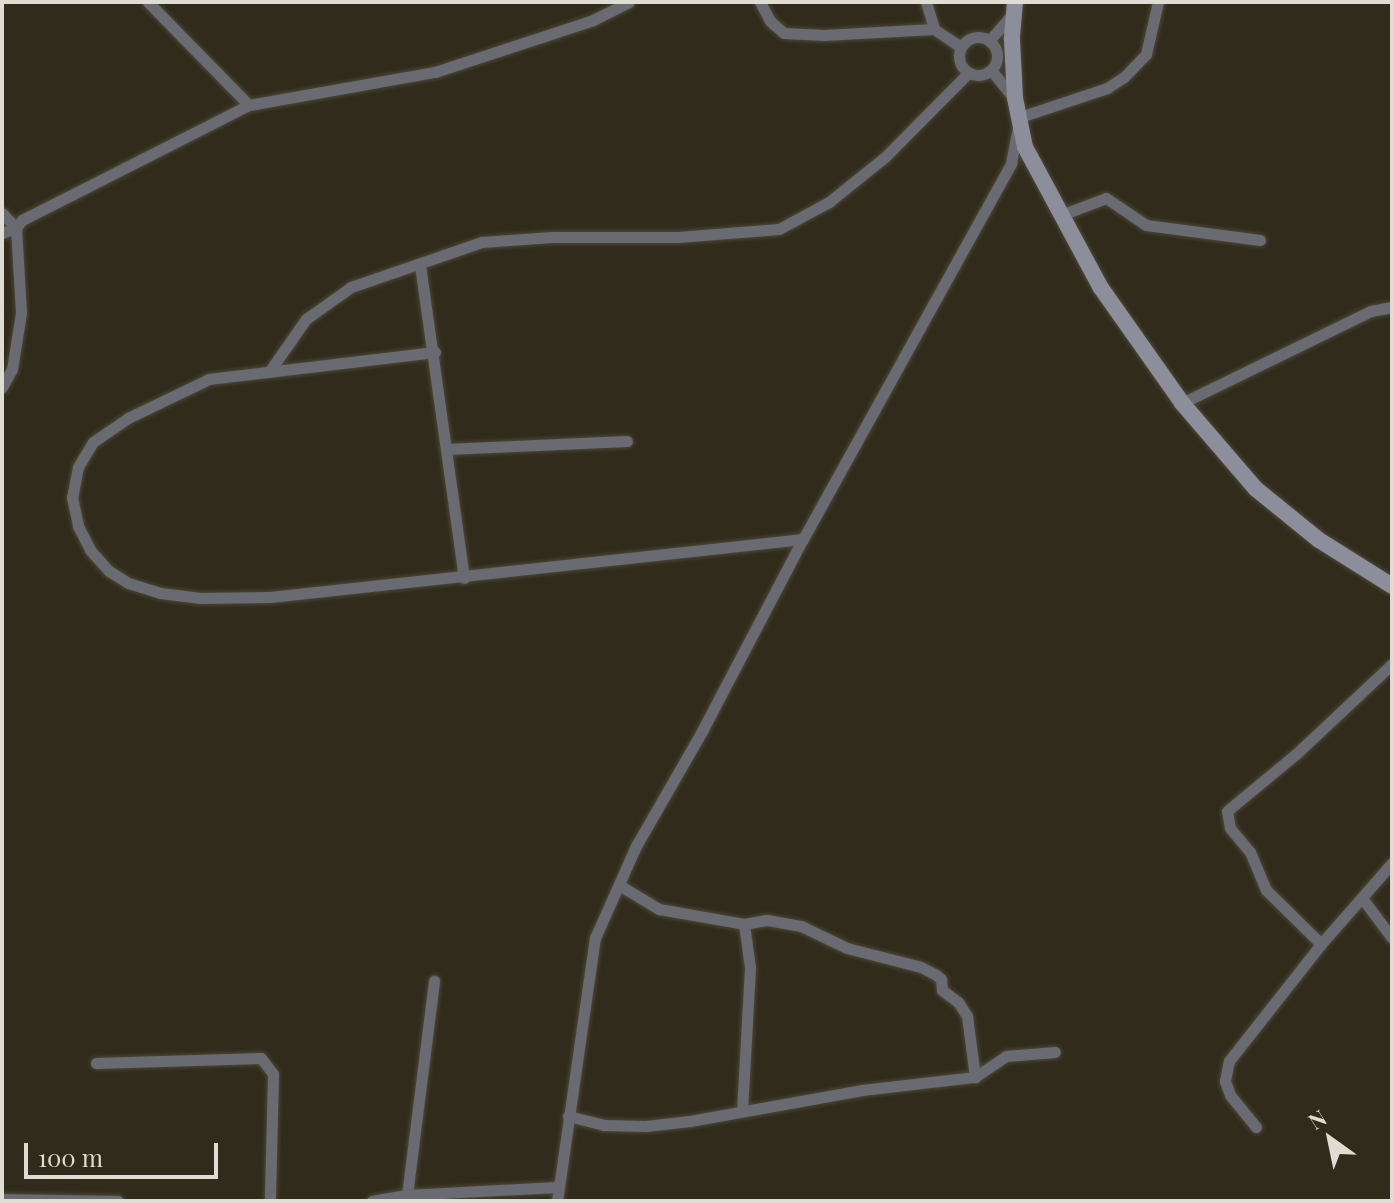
<!DOCTYPE html>
<html>
<head>
<meta charset="utf-8">
<style>
  body { margin:0 }
  #map { position:relative; width:1394px; height:1203px; overflow:hidden; background:#302b1b; font-family:"Playfair Display",serif }
  div>[style] { position:absolute }
  .roads { filter:drop-shadow(0 0 2px #4c4738) drop-shadow(0 0 2px #4c4738) }
  .street>* { height:11px; margin:-5.5px; padding:0 5.5px; transform-origin:5.5px; border-radius:5.5px; background:#6a6a72 }
  .street>.ring { margin:-5.5px; padding:0; box-sizing:content-box; background:none; border:11px solid #6a6a72; border-radius:50% }
  .secondary>* { height:16px; margin:-8px; padding:0 8px; transform-origin:8px; border-radius:8px; background:#8d8e9b }
  span { translate:-50% -50%; white-space:nowrap; text-align:center; line-height:1.15; -webkit-text-stroke:6px #302b1b; paint-order:stroke }
  .frame { position:absolute; inset:0; border:4px solid #dfdcd3; pointer-events:none }
  .north { position:absolute; left:1290px; top:1099px; width:80px; height:80px; -webkit-text-stroke:6px #302b1b; paint-order:stroke; rotate:327deg; font-size:22px; font-weight:700; line-height:32px; text-align:center; color:#dfdcd3 }
  .north::after { content:''; display:block; margin:auto; width:28px; height:36px; background:#dfdcd3; clip-path:polygon(50% 0,100% 100%,50% 72%,0 100%) }
  .scale { position:absolute; left:24px; top:1143px; width:194px; height:36px; box-sizing:border-box; border:4px solid #dfdcd3; border-top:0; padding-left:10px; font-size:24px; line-height:28px; white-space:nowrap; color:#dfdcd3; -webkit-text-stroke:6px #302b1b; paint-order:stroke }
</style>
</head>
<body>
<div id="map">
  <div class="roads">
    <div class="street">
      <div style="left:148px;top:2px;width:144px;rotate:45.6deg"></div>
      <div style="left:760px;top:2px;width:21px;rotate:62deg"></div>
      <div style="left:770px;top:21px;width:18px;rotate:41deg"></div>
      <div style="left:784px;top:33px;width:40px;rotate:2.9deg"></div>
      <div style="left:824px;top:35px;width:110px;rotate:-3.1deg"></div>
      <div style="left:926px;top:2px;width:28px;rotate:73deg"></div>
      <div style="left:934px;top:29px;width:32px;rotate:34deg"></div>
      <div class="ring" style="left:959px;top:37px;width:27px;height:27px"></div>
      <div style="left:989px;top:41px;width:38px;rotate:-49deg"></div>
      <div style="left:991px;top:70px;width:36px;rotate:51deg"></div>
      <div style="left:2px;top:213px;width:21px;rotate:47deg"></div>
      <div style="left:16px;top:228px;width:10px;rotate:-53deg"></div>
      <div style="left:22px;top:220px;width:254px;rotate:-26.9deg"></div>
      <div style="left:249px;top:105px;width:189px;rotate:-10.1deg"></div>
      <div style="left:435px;top:72px;width:166px;rotate:-18.2deg"></div>
      <div style="left:593px;top:20px;width:40px;rotate:-26.6deg"></div>
      <div style="left:1061px;top:215px;width:48px;rotate:-20.7deg"></div>
      <div style="left:1106px;top:198px;width:48px;rotate:34deg"></div>
      <div style="left:1146px;top:225px;width:115px;rotate:7.5deg"></div>
      <div style="left:2px;top:233px;width:15px;rotate:-20deg"></div>
      <div style="left:16px;top:228px;width:85px;rotate:86.6deg"></div>
      <div style="left:21px;top:313px;width:57px;rotate:99.1deg"></div>
      <div style="left:12px;top:369px;width:21px;rotate:119deg"></div>
      <div style="left:420px;top:265px;width:316px;rotate:82deg"></div>
      <div style="left:435px;top:352px;width:228px;rotate:173.2deg"></div>
      <div style="left:209px;top:379px;width:90px;rotate:154.3deg"></div>
      <div style="left:128px;top:418px;width:42px;rotate:145.6deg"></div>
      <div style="left:93px;top:442px;width:29px;rotate:121deg"></div>
      <div style="left:78px;top:467px;width:31px;rotate:101deg"></div>
      <div style="left:72px;top:497px;width:30px;rotate:78deg"></div>
      <div style="left:78px;top:526px;width:27px;rotate:63deg"></div>
      <div style="left:90px;top:550px;width:28px;rotate:48deg"></div>
      <div style="left:109px;top:571px;width:22px;rotate:32deg"></div>
      <div style="left:128px;top:583px;width:34px;rotate:17deg"></div>
      <div style="left:160px;top:593px;width:39px;rotate:7deg"></div>
      <div style="left:199px;top:598px;width:71px;rotate:-0.8deg"></div>
      <div style="left:270px;top:597px;width:536px;rotate:-6.21deg"></div>
      <div style="left:269px;top:372px;width:65px;rotate:-55.1deg"></div>
      <div style="left:306px;top:319px;width:55px;rotate:-35.4deg"></div>
      <div style="left:351px;top:287px;width:139px;rotate:-19deg"></div>
      <div style="left:482px;top:242px;width:70px;rotate:-4.1deg"></div>
      <div style="left:552px;top:237px;width:126px"></div>
      <div style="left:678px;top:237px;width:101px;rotate:-4.5deg"></div>
      <div style="left:779px;top:229px;width:57px;rotate:-28.4deg"></div>
      <div style="left:829px;top:202px;width:73px;rotate:-38.9deg"></div>
      <div style="left:886px;top:156px;width:117px;rotate:-45.3deg"></div>
      <div style="left:1182px;top:403px;width:210px;rotate:-26deg"></div>
      <div style="left:1371px;top:311px;width:21px;rotate:-11deg"></div>
      <div style="left:446px;top:449px;width:181px;rotate:-2.5deg"></div>
      <div style="left:619px;top:885px;width:47px;rotate:31deg"></div>
      <div style="left:659px;top:909px;width:86px;rotate:10deg"></div>
      <div style="left:744px;top:924px;width:44px;rotate:82.2deg"></div>
      <div style="left:750px;top:968px;width:143px;rotate:93.2deg"></div>
      <div style="left:1362px;top:898px;width:50px;rotate:53.1deg"></div>
      <div style="left:744px;top:924px;width:23px;rotate:-10deg"></div>
      <div style="left:767px;top:920px;width:35px;rotate:10deg"></div>
      <div style="left:801px;top:926px;width:51px;rotate:25.6deg"></div>
      <div style="left:847px;top:948px;width:76px;rotate:14.4deg"></div>
      <div style="left:921px;top:967px;width:17px;rotate:28deg"></div>
      <div style="left:936px;top:975px;width:6px;rotate:39deg"></div>
      <div style="left:941px;top:979px;width:11px;rotate:85deg"></div>
      <div style="left:942px;top:990px;width:20px;rotate:37deg"></div>
      <div style="left:958px;top:1002px;width:17px;rotate:57deg"></div>
      <div style="left:967px;top:1016px;width:62px;rotate:82.5deg"></div>
      <div style="left:1321px;top:944px;width:77px;rotate:-135.5deg"></div>
      <div style="left:1266px;top:890px;width:41px;rotate:-112.8deg"></div>
      <div style="left:1250px;top:852px;width:31px;rotate:-130deg"></div>
      <div style="left:1230px;top:828px;width:17px;rotate:-100deg"></div>
      <div style="left:1227px;top:811px;width:89px;rotate:-39.6deg"></div>
      <div style="left:1296px;top:754px;width:132px;rotate:-43.2deg"></div>
      <div style="left:96px;top:1063px;width:165px;rotate:-1.7deg"></div>
      <div style="left:261px;top:1058px;width:20px;rotate:53deg"></div>
      <div style="left:273px;top:1074px;width:125px;rotate:91.4deg"></div>
      <div style="left:568px;top:1116px;width:36px;rotate:14deg"></div>
      <div style="left:603px;top:1125px;width:43px;rotate:1.3deg"></div>
      <div style="left:646px;top:1126px;width:44px;rotate:-6.5deg"></div>
      <div style="left:690px;top:1121px;width:175px;rotate:-10.2deg"></div>
      <div style="left:862px;top:1090px;width:114px;rotate:-6.6deg"></div>
      <div style="left:975px;top:1077px;width:37px;rotate:-34deg"></div>
      <div style="left:1006px;top:1056px;width:49px;rotate:-4.7deg"></div>
      <div style="left:1256px;top:1127px;width:41px;rotate:-129.1deg"></div>
      <div style="left:1230px;top:1095px;width:15px;rotate:-110deg"></div>
      <div style="left:1225px;top:1081px;width:20px;rotate:-79deg"></div>
      <div style="left:1229px;top:1061px;width:149px;rotate:-51.8deg"></div>
      <div style="left:1321px;top:944px;width:108px;rotate:-48.8deg"></div>
      <div style="left:407px;top:1195px;width:216px;rotate:-82.8deg"></div>
      <div style="left:2px;top:1199px;width:116px;rotate:1deg"></div>
      <div style="left:372px;top:1201px;width:36px;rotate:-10deg"></div>
      <div style="left:407px;top:1195px;width:150px;rotate:-3.1deg"></div>
      <div style="left:557px;top:1201px;width:266px;rotate:-81.8deg"></div>
      <div style="left:595px;top:938px;width:101px;rotate:-66deg"></div>
      <div style="left:636px;top:846px;width:133px;rotate:-60.1deg"></div>
      <div style="left:702px;top:731px;width:217px;rotate:-62.3deg"></div>
      <div style="left:803px;top:539px;width:430px;rotate:-61deg"></div>
      <div style="left:1011px;top:163px;width:47px;rotate:-78.9deg"></div>
      <div style="left:1020px;top:117px;width:92px;rotate:-18.4deg"></div>
      <div style="left:1107px;top:88px;width:20px;rotate:-33deg"></div>
      <div style="left:1124px;top:77px;width:32px;rotate:-46deg"></div>
      <div style="left:1146px;top:54px;width:53px;rotate:-77deg"></div>
    </div>
    <div class="secondary">
      <div style="left:1015px;top:2px;width:38px;rotate:95deg"></div>
      <div style="left:1012px;top:40px;width:58px;rotate:87deg"></div>
      <div style="left:1015px;top:98px;width:50px;rotate:78.5deg"></div>
      <div style="left:1025px;top:147px;width:160px;rotate:61.7deg"></div>
      <div style="left:1101px;top:288px;width:141px;rotate:54.8deg"></div>
      <div style="left:1182px;top:403px;width:113px;rotate:49.3deg"></div>
      <div style="left:1256px;top:489px;width:81px;rotate:39deg"></div>
      <div style="left:1319px;top:540px;width:86px;rotate:32.2deg"></div>
    </div>
  </div>
  <div class="frame"></div>
  <div class="north">N</div>
  <div class="scale">100 m</div>
</div>
</body>
</html>
